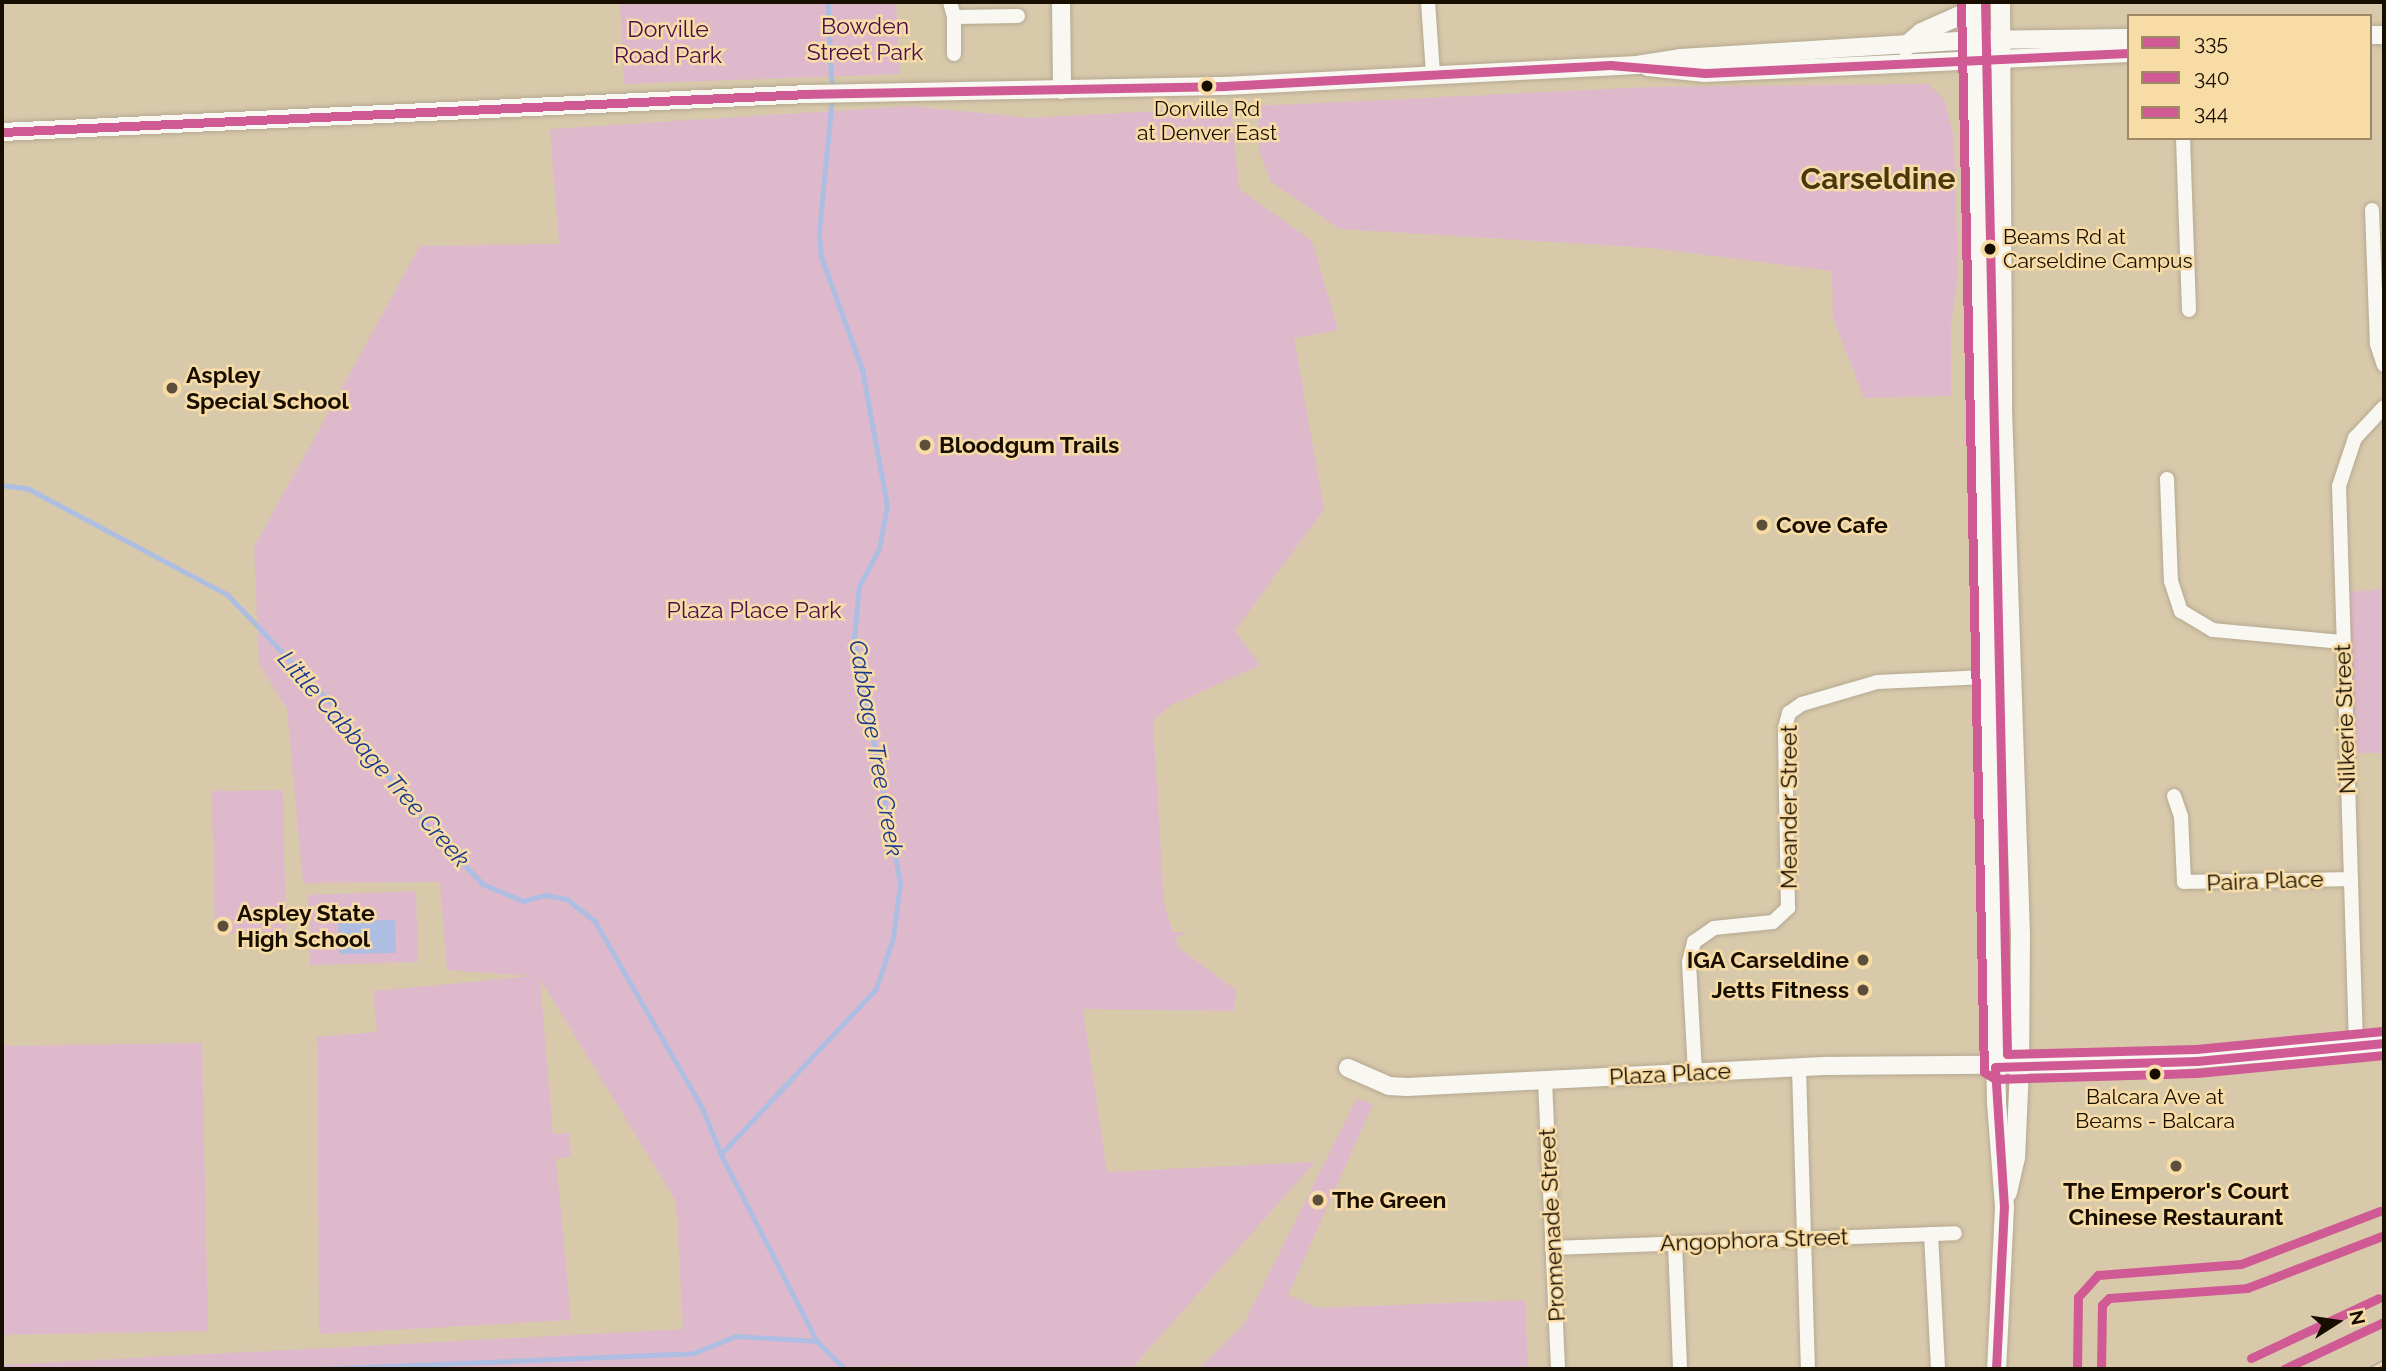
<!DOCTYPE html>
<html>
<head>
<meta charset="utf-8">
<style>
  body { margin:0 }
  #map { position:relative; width:2386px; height:1371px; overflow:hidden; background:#d8c9ab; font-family:Raleway,sans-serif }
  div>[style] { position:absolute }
  .green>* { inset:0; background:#deb9cb }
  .water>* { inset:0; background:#adbee2 }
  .stream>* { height:4.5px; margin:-2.25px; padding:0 2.25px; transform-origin:2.25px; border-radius:2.25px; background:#adbee2 }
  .roads { filter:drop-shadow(0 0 2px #b4a991) drop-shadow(0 0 2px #b4a991) }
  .minor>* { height:14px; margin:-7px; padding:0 7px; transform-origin:7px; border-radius:7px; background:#f9f7f2 }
  .tertiary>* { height:18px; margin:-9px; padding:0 9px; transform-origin:9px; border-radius:9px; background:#f9f7f2 }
  .secondary>* { height:19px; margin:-9.5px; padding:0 9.5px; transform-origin:9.5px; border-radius:9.5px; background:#f9f7f2 }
  .rail>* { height:7px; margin-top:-3.5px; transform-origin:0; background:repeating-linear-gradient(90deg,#f8dca6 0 13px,#b6b2ab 0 26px); box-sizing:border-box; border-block:2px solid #b6b2ab }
  .bus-1>* { height:9px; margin:-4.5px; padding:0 4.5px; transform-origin:4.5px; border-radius:4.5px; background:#d05a94 }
  .bus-2>* { height:9px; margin:-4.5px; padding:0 4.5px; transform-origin:4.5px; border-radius:4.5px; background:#d05a94 }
  .bus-3>* { height:9px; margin:-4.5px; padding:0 4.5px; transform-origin:4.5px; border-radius:4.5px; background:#d05a94 }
  .dots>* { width:19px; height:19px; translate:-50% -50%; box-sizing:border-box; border:4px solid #f8dca6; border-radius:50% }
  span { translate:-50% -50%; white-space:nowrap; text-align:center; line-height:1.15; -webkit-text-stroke:5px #f8dca6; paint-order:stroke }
  .bus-label { font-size:21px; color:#170e00 }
  .left { translate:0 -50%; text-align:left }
  .park-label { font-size:23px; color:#490d4e }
  .poi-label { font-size:23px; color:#170e00; font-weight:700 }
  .right { translate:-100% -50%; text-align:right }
  .street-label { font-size:23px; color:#170e00 }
  .water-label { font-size:24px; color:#173991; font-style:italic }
  .district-label { font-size:30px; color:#49370f; font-weight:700 }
  .frame { position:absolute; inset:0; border:4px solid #170e00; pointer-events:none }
  .legend { position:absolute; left:2127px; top:14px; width:245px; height:126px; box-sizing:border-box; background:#f8dca6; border:2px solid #9e8a64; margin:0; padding:9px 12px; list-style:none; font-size:21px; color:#170e00 }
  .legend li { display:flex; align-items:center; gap:14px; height:35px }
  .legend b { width:35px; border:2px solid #9e8a64 }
  .north { position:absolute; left:2302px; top:1287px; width:70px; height:70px; -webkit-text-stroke:5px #f8dca6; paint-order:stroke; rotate:78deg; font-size:19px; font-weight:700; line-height:28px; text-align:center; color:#170e00 }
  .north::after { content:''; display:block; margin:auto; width:24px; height:32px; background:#170e00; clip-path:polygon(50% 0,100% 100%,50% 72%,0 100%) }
</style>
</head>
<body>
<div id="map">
  <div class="green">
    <div style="clip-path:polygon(620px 2px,896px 2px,900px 74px,624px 84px)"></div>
    <div style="clip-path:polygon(1928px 84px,1945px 100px,1954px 138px,1958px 273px,1951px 325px,1951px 396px,1864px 398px,1833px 318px,1832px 271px,1651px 248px,1340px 229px,1271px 182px,1259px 151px,1257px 106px,1649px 87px)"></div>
    <div style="clip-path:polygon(910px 106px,1031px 118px,1231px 107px,1239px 189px,1312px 241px,1338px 330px,1294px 338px,1324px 509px,1235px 631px,1260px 665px,1170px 706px,1153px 721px,1164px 904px,1173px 932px,1186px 932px,1175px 939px,1180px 949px,1236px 990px,1234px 1011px,1083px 1009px,1107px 1172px,1315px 1162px,1131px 1369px,877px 1369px,920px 1363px,857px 1369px,2px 1369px,2px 1365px,683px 1329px,676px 1201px,540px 979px,553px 1134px,569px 1133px,571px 1157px,556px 1159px,571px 1320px,319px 1334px,317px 1037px,377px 1032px,373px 991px,533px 976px,447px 970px,440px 882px,303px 883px,287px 709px,259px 664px,254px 547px,420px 246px,559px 244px,550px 129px)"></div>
    <div style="clip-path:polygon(2384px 589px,2384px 753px,2353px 753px,2348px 592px)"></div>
    <div style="clip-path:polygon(283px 790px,286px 933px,215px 934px,212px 791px)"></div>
    <div style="clip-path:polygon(416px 891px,418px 962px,310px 965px,308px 895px)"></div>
    <div style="clip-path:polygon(202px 1043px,208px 1331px,2px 1335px,2px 1046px)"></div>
    <div style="clip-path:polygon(1357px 1098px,1373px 1104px,1288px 1295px,1318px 1308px,1525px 1300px,1528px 1369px,1199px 1369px,1243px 1325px)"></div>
  </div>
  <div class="water">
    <div style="clip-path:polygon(395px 920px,396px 953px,339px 954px,338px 921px)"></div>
  </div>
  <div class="stream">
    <div style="left:828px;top:2px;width:86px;rotate:87.3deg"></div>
    <div style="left:2px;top:485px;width:27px;rotate:8deg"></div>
    <div style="left:29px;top:489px;width:225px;rotate:28deg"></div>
    <div style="left:228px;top:595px;width:158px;rotate:46.3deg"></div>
    <div style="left:337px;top:709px;width:149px;rotate:52.4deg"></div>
    <div style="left:428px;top:827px;width:79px;rotate:46deg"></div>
    <div style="left:483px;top:884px;width:43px;rotate:23deg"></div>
    <div style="left:523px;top:901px;width:24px;rotate:-15deg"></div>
    <div style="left:546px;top:895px;width:21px;rotate:11deg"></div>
    <div style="left:567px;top:899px;width:36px;rotate:38deg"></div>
    <div style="left:595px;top:921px;width:217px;rotate:60.1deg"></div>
    <div style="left:703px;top:1109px;width:48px;rotate:68.2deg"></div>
    <div style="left:721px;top:1154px;width:210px;rotate:62.8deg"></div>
    <div style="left:817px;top:1341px;width:40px;rotate:45deg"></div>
    <div style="left:721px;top:1154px;width:226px;rotate:-46.8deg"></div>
    <div style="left:876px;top:989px;width:54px;rotate:-71.6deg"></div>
    <div style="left:893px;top:938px;width:55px;rotate:-82.7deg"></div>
    <div style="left:900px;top:883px;width:249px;rotate:-100.6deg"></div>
    <div style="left:854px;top:638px;width:52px;rotate:-84.5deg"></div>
    <div style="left:859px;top:586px;width:42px;rotate:-61.6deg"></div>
    <div style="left:879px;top:549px;width:44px;rotate:-79.5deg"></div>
    <div style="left:887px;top:506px;width:138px;rotate:-100.4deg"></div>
    <div style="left:862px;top:370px;width:120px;rotate:-109.9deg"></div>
    <div style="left:821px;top:257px;width:25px;rotate:-95deg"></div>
    <div style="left:819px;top:232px;width:136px;rotate:-84.5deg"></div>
    <div style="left:316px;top:1369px;width:378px;rotate:-2.4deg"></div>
    <div style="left:694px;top:1353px;width:45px;rotate:-22deg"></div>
    <div style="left:736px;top:1336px;width:81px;rotate:3.5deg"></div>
  </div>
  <div class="roads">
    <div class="minor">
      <div style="left:950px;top:2px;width:16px;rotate:75deg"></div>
      <div style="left:954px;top:17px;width:64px;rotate:-0.9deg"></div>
      <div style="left:1428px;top:2px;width:71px;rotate:86deg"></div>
      <div style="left:954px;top:54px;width:37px;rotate:-90deg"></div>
      <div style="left:2183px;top:138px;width:172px;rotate:88deg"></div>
      <div style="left:2372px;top:210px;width:134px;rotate:87.9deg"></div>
      <div style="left:2377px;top:344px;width:22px;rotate:72deg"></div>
      <div style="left:2167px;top:479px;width:102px;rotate:87.8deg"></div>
      <div style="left:2171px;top:581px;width:32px;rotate:72deg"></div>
      <div style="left:2181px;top:611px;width:37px;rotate:31deg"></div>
      <div style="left:2213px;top:630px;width:131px;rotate:5.3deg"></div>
      <div style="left:2174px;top:796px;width:21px;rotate:71deg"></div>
      <div style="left:2181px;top:816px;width:66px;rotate:87.4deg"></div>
      <div style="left:2184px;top:882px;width:167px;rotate:-1deg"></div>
      <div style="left:2356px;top:1045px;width:559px;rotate:-91.74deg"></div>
      <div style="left:2339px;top:486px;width:51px;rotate:-71.6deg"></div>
      <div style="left:2355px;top:438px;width:42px;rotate:-46.9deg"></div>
      <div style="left:1799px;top:1068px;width:301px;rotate:88.3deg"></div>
      <div style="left:1695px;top:1073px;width:111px;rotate:-93.1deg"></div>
      <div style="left:1689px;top:962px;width:21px;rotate:-76deg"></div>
      <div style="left:1694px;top:942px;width:24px;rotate:-35deg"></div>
      <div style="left:1714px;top:928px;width:59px;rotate:-5.8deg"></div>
      <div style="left:1773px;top:922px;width:21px;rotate:-43deg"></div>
      <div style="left:1788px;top:908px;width:180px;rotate:-91deg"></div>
      <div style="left:1785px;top:728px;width:16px;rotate:-75deg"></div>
      <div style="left:1789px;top:713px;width:16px;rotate:-35deg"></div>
      <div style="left:1802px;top:704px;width:78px;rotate:-16.3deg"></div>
      <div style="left:1877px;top:682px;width:109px;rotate:-2.6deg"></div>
      <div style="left:1545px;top:1081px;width:288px;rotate:87.4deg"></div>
      <div style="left:1931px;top:1234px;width:135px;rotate:87deg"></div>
      <div style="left:1675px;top:1243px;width:126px;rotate:87.7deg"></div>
      <div style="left:1552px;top:1248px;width:403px;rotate:-2.1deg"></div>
    </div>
    <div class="tertiary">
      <div style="left:1061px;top:2px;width:88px;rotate:89.3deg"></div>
      <div style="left:2370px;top:35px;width:14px"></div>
      <div style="left:1648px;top:67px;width:57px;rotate:6deg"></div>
      <div style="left:1705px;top:73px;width:424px;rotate:-2.7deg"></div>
      <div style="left:2px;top:132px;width:806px;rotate:-2.7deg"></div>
      <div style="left:807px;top:94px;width:417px;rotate:-1.1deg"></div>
      <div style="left:1224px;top:86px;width:414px;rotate:-2.9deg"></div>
      <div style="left:1637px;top:65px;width:45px;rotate:-9deg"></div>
      <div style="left:1681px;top:58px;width:294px;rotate:-3.5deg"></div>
      <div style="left:1974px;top:40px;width:155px;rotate:-0.7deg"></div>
      <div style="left:1348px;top:1068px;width:45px;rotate:23.7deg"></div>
      <div style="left:1389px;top:1086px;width:18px;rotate:3deg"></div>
      <div style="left:1407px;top:1087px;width:422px;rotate:-2.9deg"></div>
      <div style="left:1828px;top:1066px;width:312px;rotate:-0.4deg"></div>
      <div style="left:2140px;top:1064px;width:245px;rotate:-4.9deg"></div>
    </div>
    <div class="secondary">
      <div style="left:1973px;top:2px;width:1100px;rotate:88.8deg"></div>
      <div style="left:1996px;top:1102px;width:105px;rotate:85.6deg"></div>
      <div style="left:2004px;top:1207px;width:162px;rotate:92.8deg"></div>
      <div style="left:2000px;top:2px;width:406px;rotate:89.7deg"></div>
      <div style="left:2002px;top:408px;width:525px;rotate:88.04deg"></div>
      <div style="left:2020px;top:933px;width:134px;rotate:90.4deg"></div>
      <div style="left:2019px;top:1067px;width:90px;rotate:92.5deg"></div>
      <div style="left:2015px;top:1157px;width:36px;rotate:103deg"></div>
      <div style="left:1905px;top:46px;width:21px;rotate:-41deg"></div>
      <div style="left:1921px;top:32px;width:57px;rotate:-23.9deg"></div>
    </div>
  </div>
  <div class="rail">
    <div style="left:2371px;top:1369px;width:15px;rotate:-28deg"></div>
  </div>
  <div class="bus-1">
    <div style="left:2px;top:132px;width:806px;rotate:-2.7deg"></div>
    <div style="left:807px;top:94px;width:417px;rotate:-1.1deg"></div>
    <div style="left:1224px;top:86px;width:387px;rotate:-3.1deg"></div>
    <div style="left:1610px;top:65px;width:95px;rotate:4.8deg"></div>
    <div style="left:1705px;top:73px;width:424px;rotate:-2.7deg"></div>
    <div style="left:1996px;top:1369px;width:162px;rotate:-87.2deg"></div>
    <div style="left:2004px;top:1207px;width:140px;rotate:-93.7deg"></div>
    <div style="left:1995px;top:1067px;width:202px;rotate:-1.7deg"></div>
    <div style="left:2197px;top:1061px;width:188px;rotate:-5.5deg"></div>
  </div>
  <div class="bus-2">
    <div style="left:1961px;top:2px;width:1070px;rotate:88.77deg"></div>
    <div style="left:1984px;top:1072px;width:13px;rotate:32deg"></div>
    <div style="left:1995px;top:1079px;width:202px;rotate:-1.7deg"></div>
    <div style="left:2197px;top:1073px;width:188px;rotate:-5.5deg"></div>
    <div style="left:2101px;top:1369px;width:64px;rotate:-89.1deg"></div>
    <div style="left:2102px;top:1305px;width:10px;rotate:-45deg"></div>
    <div style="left:2109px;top:1298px;width:138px;rotate:-4.1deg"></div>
    <div style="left:2247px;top:1288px;width:147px;rotate:-21.1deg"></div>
    <div style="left:2284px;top:1369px;width:110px;rotate:-25.2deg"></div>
  </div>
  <div class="bus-3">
    <div style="left:1985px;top:2px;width:1052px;rotate:88.8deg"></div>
    <div style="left:2007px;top:1054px;width:189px;rotate:-1.5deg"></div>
    <div style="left:2196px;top:1049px;width:188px;rotate:-5.5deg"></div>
    <div style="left:2251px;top:1358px;width:141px;rotate:-25.1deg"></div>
    <div style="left:2077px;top:1369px;width:72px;rotate:-89.2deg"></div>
    <div style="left:2078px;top:1297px;width:30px;rotate:-48deg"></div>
    <div style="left:2098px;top:1275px;width:143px;rotate:-4.4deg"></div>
    <div style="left:2241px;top:1264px;width:149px;rotate:-20.9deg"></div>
  </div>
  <div class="dots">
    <div style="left:1207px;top:86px;background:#170e00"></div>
    <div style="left:1990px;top:249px;background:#170e00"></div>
    <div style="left:172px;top:388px;background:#5b4f3c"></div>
    <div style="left:925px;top:445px;background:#5b4f3c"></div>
    <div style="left:1762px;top:525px;background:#5b4f3c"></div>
    <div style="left:223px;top:926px;background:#5b4f3c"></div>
    <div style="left:1863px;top:960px;background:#5b4f3c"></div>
    <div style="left:1863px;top:990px;background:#5b4f3c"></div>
    <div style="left:2155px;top:1074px;background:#170e00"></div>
    <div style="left:2176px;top:1166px;background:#5b4f3c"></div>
    <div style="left:1318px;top:1200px;background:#5b4f3c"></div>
  </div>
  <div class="bus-label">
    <span style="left:1207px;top:121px">Dorville Rd<br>at Denver East</span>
    <span class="left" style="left:2003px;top:249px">Beams Rd at<br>Carseldine Campus</span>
    <span style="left:2155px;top:1109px">Balcara Ave at<br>Beams - Balcara</span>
  </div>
  <div class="park-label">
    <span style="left:865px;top:39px">Bowden<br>Street Park</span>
    <span style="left:668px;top:42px">Dorville<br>Road Park</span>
    <span style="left:754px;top:610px">Plaza Place Park</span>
  </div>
  <div class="poi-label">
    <span class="left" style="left:186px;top:388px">Aspley<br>Special School</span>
    <span class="left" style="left:939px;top:445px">Bloodgum Trails</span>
    <span class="left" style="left:1776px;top:525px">Cove Cafe</span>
    <span class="left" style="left:237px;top:926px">Aspley State<br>High School</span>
    <span class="right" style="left:1849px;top:960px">IGA Carseldine</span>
    <span class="right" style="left:1849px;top:990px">Jetts Fitness</span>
    <span style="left:2176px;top:1204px">The Emperor's Court<br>Chinese Restaurant</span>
    <span class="left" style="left:1332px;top:1200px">The Green</span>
  </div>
  <div class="street-label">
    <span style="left:2345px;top:719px;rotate:-92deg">Nilkerie Street</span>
    <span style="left:1789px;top:807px;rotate:-90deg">Meander Street</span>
    <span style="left:2265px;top:881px;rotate:-2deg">Paira Place</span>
    <span style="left:1670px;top:1074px;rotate:-3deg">Plaza Place</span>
    <span style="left:1552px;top:1225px;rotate:-93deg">Promenade Street</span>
    <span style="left:1754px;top:1240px;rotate:-2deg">Angophora Street</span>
  </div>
  <div class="water-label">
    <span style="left:876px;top:748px;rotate:80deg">Cabbage Tree Creek</span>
    <span style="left:374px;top:759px;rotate:49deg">Little Cabbage Tree Creek</span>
  </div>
  <div class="district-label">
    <span style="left:1878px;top:179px">Carseldine</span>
  </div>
  <div class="frame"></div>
  <ul class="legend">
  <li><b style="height:9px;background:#d05a94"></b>335</li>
  <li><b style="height:9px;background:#d05a94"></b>340</li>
  <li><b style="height:9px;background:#d05a94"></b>344</li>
  </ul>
  <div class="north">N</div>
</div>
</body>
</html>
